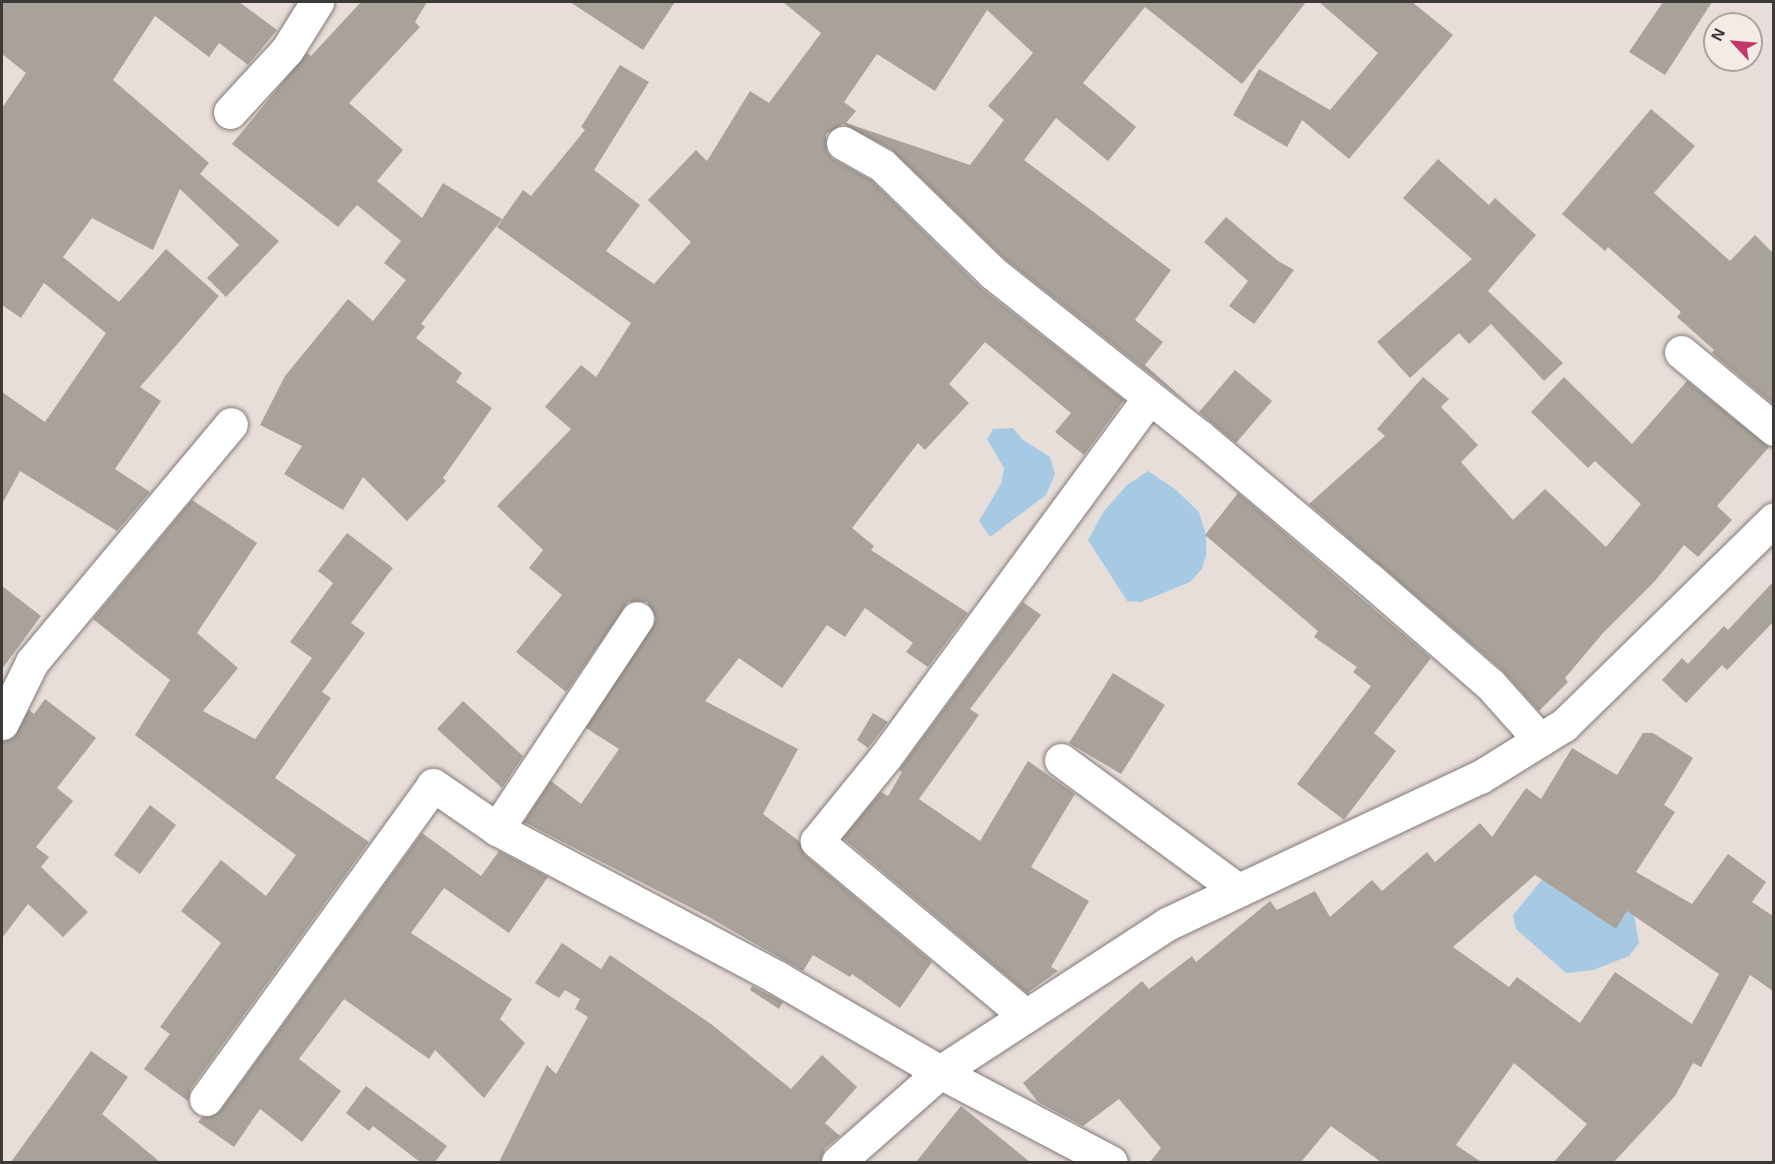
<!DOCTYPE html>
<html>
<head>
<meta charset="utf-8">
<style>
  body { margin:0 }
  #map { position:relative; width:1775px; height:1164px; overflow:hidden; background:#e7ddd9; font-family:Arial,sans-serif }
  div>[style] { position:absolute }
  .water>* { inset:0; background:#a6cae4 }
  .building>* { inset:0; background:#a9a29b }
  .roads { filter:drop-shadow(0 0 2px #827975) drop-shadow(0 0 2px #827975) }
  .street>* { height:33px; margin:-16.5px; padding:0 16.5px; transform-origin:16.5px; border-radius:16.5px; background:#fff }
  .secondary>* { height:33px; margin:-16.5px; padding:0 16.5px; transform-origin:16.5px; border-radius:16.5px; background:#fff }
  span { translate:-50% -50%; white-space:nowrap; text-align:center; line-height:1.15; -webkit-text-stroke:5px #f4eae6; paint-order:stroke }
  .frame { position:absolute; inset:0; border:3px solid #3d3937; pointer-events:none }
  .north { position:absolute; left:1703px; top:12px; width:60px; height:60px; box-sizing:border-box; background:#f4eae6; border:2px solid #aba3a0; border-radius:50%; rotate:296deg; font-size:16px; font-weight:700; line-height:24px; text-align:center; color:#3d3937 }
  .north::after { content:''; display:block; margin:auto; width:21px; height:27px; background:#c3376a; clip-path:polygon(50% 0,100% 100%,50% 72%,0 100%) }
</style>
</head>
<body>
<div id="map">
  <div class="water">
    <div style="clip-path:polygon(1013px 428px,1023px 440px,1050px 457px,1055px 474px,1046px 495px,990px 537px,979px 521px,1001px 484px,1004px 468px,987px 439px,993px 429px)"></div>
    <div style="clip-path:polygon(1148px 471px,1175px 489px,1199px 512px,1206px 535px,1206px 555px,1202px 569px,1190px 582px,1141px 602px,1127px 601px,1088px 540px,1104px 511px,1127px 485px)"></div>
    <div style="clip-path:polygon(1550px 870px,1634px 915px,1639px 943px,1629px 956px,1593px 970px,1566px 973px,1516px 929px,1513px 915px)"></div>
  </div>
  <div class="building">
    <div style="clip-path:polygon(2px 2px,239px 2px,277px 30px,248px 65px,219px 43px,209px 57px,155px 16px,113px 80px,209px 163px,200px 174px,279px 241px,226px 297px,207px 278px,239px 245px,180px 189px,153px 250px,92px 218px,63px 257px,119px 302px,166px 249px,219px 296px,140px 387px,161px 401px,115px 469px,150px 492px,117px 531px,20px 471px,2px 504px,2px 392px,45px 422px,106px 333px,44px 283px,21px 318px,2px 305px,2px 108px,26px 73px,2px 54px)"></div>
    <div style="clip-path:polygon(361px 2px,427px 2px,415px 22px,420px 27px,349px 103px,403px 150px,377px 181px,422px 218px,443px 183px,502px 219px,421px 324px,425px 327px,416px 338px,462px 373px,456px 382px,492px 408px,443px 478px,446px 481px,407px 521px,363px 477px,343px 510px,284px 474px,302px 446px,260px 425px,285px 376px,348px 299px,373px 321px,406px 280px,384px 263px,401px 241px,357px 205px,338px 227px,232px 144px,307px 53px,311px 56px)"></div>
    <div style="clip-path:polygon(570px 2px,675px 2px,643px 50px)"></div>
    <div style="clip-path:polygon(evenodd,783px 2px,1306px 2px,1242px 84px,1145px 7px,1083px 83px,1136px 127px,1108px 161px,1056px 118px,1024px 160px,1171px 270px,1135px 320px,1163px 342px,1145px 365px,1191px 406px,1005px 259px,891px 149px,843px 124px,826px 134px,827px 152px,833px 159px,871px 180px,981px 288px,1124px 400px,1084px 455px,1055px 432px,1071px 413px,985px 342px,949px 384px,969px 403px,925px 450px,918px 443px,852px 528px,874px 546px,871px 550px,968px 613px,928px 667px,906px 652px,913px 643px,865px 608px,845px 637px,827px 625px,782px 688px,739px 658px,705px 701px,798px 749px,763px 814px,799px 841px,805px 855px,932px 962px,900px 1008px,852px 974px,850px 977px,813px 955px,803px 971px,707px 916px,524px 822px,551px 781px,581px 804px,619px 749px,586px 728px,656px 619px,647px 602px,628px 602px,566px 692px,516px 652px,562px 595px,529px 568px,543px 550px,497px 506px,571px 429px,545px 407px,581px 365px,596px 377px,631px 323px,497px 227px,523px 190px,531px 196px,585px 130px,581px 127px,620px 65px,649px 82px,594px 170px,640px 205px,606px 251px,654px 284px,691px 242px,648px 200px,696px 150px,707px 161px,750px 91px,769px 103px,821px 33px,783px 2px,987px 10px,1033px 53px,988px 106px,1004px 120px,970px 165px,846px 123px,856px 111px,844px 102px,877px 54px,935px 91px,987px 10px)"></div>
    <div style="clip-path:polygon(1319px 2px,1412px 2px,1453px 35px,1349px 159px,1302px 120px,1287px 147px,1233px 115px,1259px 69px,1330px 110px,1378px 53px)"></div>
    <div style="clip-path:polygon(1663px 2px,1712px 2px,1665px 75px,1629px 52px)"></div>
    <div style="clip-path:polygon(1651px 109px,1695px 146px,1654px 193px,1730px 261px,1755px 235px,1773px 253px,1773px 404px,1712px 353px,1714px 350px,1677px 317px,1681px 312px,1608px 247px,1605px 251px,1562px 214px)"></div>
    <div style="clip-path:polygon(1438px 159px,1489px 205px,1495px 198px,1536px 235px,1488px 291px,1563px 363px,1544px 381px,1491px 324px,1469px 344px,1459px 333px,1410px 378px,1377px 342px,1472px 259px,1403px 198px)"></div>
    <div style="clip-path:polygon(1226px 217px,1278px 261px,1294px 270px,1254px 324px,1229px 306px,1248px 281px,1204px 242px)"></div>
    <div style="clip-path:polygon(1235px 370px,1272px 401px,1236px 443px,1199px 412px)"></div>
    <div style="clip-path:polygon(1423px 377px,1449px 399px,1441px 407px,1478px 445px,1461px 462px,1513px 520px,1545px 489px,1606px 547px,1641px 504px,1595px 461px,1588px 468px,1531px 412px,1564px 377px,1632px 444px,1687px 381px,1769px 447px,1717px 506px,1732px 520px,1698px 557px,1684px 545px,1655px 581px,1603px 633px,1565px 678px,1568px 682px,1539px 711px,1502px 670px,1309px 504px,1385px 436px,1377px 429px)"></div>
    <div style="clip-path:polygon(1238px 493px,1431px 658px,1374px 733px,1396px 751px,1344px 820px,1297px 784px,1371px 686px,1353px 672px,1357px 667px,1314px 637px,1318px 631px,1205px 535px)"></div>
    <div style="clip-path:polygon(192px 500px,257px 543px,197px 633px,238px 668px,203px 711px,255px 739px,312px 658px,290px 642px,333px 583px,318px 571px,347px 533px,393px 568px,351px 623px,365px 633px,322px 692px,331px 698px,275px 778px,369px 842px,191px 1088px,188px 1101px,144px 1069px,170px 1034px,160px 1027px,221px 943px,181px 911px,221px 860px,266px 896px,296px 855px,135px 735px,170px 680px,93px 619px)"></div>
    <div style="clip-path:polygon(1773px 582px,1773px 622px,1727px 670px,1722px 665px,1686px 703px,1662px 680px,1682px 658px,1688px 664px,1724px 626px,1728px 630px)"></div>
    <div style="clip-path:polygon(2px 586px,41px 616px,2px 669px)"></div>
    <div style="clip-path:polygon(1023px 602px,1041px 615px,970px 709px,979px 715px,919px 799px,980px 841px,1028px 761px,1075px 794px,1031px 867px,1089px 901px,1051px 967px,1058px 971px,1027px 993px,843px 838px,881px 792px,888px 796px,902px 772px,899px 770px)"></div>
    <div style="clip-path:polygon(1113px 673px,1165px 705px,1121px 774px,1069px 743px)"></div>
    <div style="clip-path:polygon(45px 699px,96px 738px,57px 788px,73px 801px,36px 847px,49px 857px,41px 867px,88px 912px,63px 937px,28px 904px,2px 938px,2px 741px,13px 738px,29px 710px,34px 714px)"></div>
    <div style="clip-path:polygon(463px 701px,523px 756px,502px 788px,437px 729px)"></div>
    <div style="clip-path:polygon(873px 713px,888px 722px,868px 748px,857px 740px)"></div>
    <div style="clip-path:polygon(evenodd,1643px 733px,1653px 733px,1693px 758px,1664px 805px,1675px 812px,1636px 872px,1692px 904px,1728px 854px,1766px 882px,1752px 902px,1773px 916px,1773px 991px,1750px 975px,1701px 1067px,1693px 1063px,1675px 1096px,1614px 1162px,1554px 1162px,1587px 1124px,1514px 1063px,1456px 1145px,1481px 1162px,1381px 1162px,1331px 1126px,1301px 1162px,1150px 1162px,1161px 1148px,1119px 1099px,1083px 1126px,1038px 1102px,1023px 1083px,1142px 981px,1149px 989px,1192px 956px,1196px 962px,1270px 901px,1277px 910px,1315px 891px,1330px 917px,1372px 880px,1382px 891px,1427px 852px,1435px 862px,1480px 823px,1492px 837px,1526px 788px,1541px 799px,1572px 748px,1617px 775px,1643px 733px,1535px 875px,1616px 929px,1627px 911px,1719px 974px,1692px 1024px,1615px 972px,1580px 1023px,1517px 977px,1509px 987px,1453px 947px,1535px 875px)"></div>
    <div style="clip-path:polygon(150px 805px,176px 825px,140px 874px,114px 855px)"></div>
    <div style="clip-path:polygon(422px 833px,481px 876px,499px 851px,548px 877px,509px 933px,444px 888px,411px 933px,512px 999px,500px 1019px,525px 1043px,484px 1098px,435px 1050px,429px 1059px,344px 999px,299px 1059px,341px 1091px,302px 1142px,260px 1109px,234px 1147px,198px 1122px,202px 1117px,213px 1116px,221px 1110px)"></div>
    <div style="clip-path:polygon(562px 943px,601px 969px,610px 955px,711px 1024px,791px 1089px,822px 1055px,857px 1087px,825px 1123px,840px 1136px,825px 1148px,820px 1162px,499px 1162px,547px 1065px,556px 1074px,588px 1017px,575px 1009px,580px 999px,565px 990px,559px 998px,535px 983px)"></div>
    <div style="clip-path:polygon(752px 986px,783px 1002px,779px 1009px,750px 990px)"></div>
    <div style="clip-path:polygon(91px 1051px,128px 1077px,102px 1114px,160px 1162px,11px 1162px)"></div>
    <div style="clip-path:polygon(366px 1086px,447px 1146px,435px 1162px,420px 1162px,373px 1126px,369px 1131px,346px 1113px)"></div>
    <div style="clip-path:polygon(961px 1106px,1030px 1162px,916px 1162px)"></div>
  </div>
  <div class="roads">
    <div class="street">
      <div style="left:230px;top:112px;width:84px;rotate:-47.4deg"></div>
      <div style="left:287px;top:50px;width:57px;rotate:-58deg"></div>
      <div style="left:843px;top:143px;width:45px;rotate:29.4deg"></div>
      <div style="left:882px;top:165px;width:155px;rotate:44.2deg"></div>
      <div style="left:993px;top:273px;width:263px;rotate:38.4deg"></div>
      <div style="left:1199px;top:436px;width:222px;rotate:40.1deg"></div>
      <div style="left:1369px;top:579px;width:160px;rotate:41deg"></div>
      <div style="left:1490px;top:684px;width:75px;rotate:48.2deg"></div>
      <div style="left:1681px;top:352px;width:121px;rotate:39.6deg"></div>
      <div style="left:2px;top:723px;width:68px;rotate:-63.8deg"></div>
      <div style="left:32px;top:662px;width:310px;rotate:-50.1deg"></div>
      <div style="left:1061px;top:760px;width:220px;rotate:36.3deg"></div>
      <div style="left:497px;top:829px;width:253px;rotate:-56.4deg"></div>
      <div style="left:1026px;top:1016px;width:273px;rotate:-140.1deg"></div>
      <div style="left:817px;top:841px;width:109px;rotate:-50.9deg"></div>
      <div style="left:886px;top:756px;width:444px;rotate:-53.7deg"></div>
      <div style="left:206px;top:1099px;width:387px;rotate:-54.1deg"></div>
      <div style="left:433px;top:785px;width:78px;rotate:34.5deg"></div>
      <div style="left:497px;top:829px;width:318px;rotate:27.9deg"></div>
      <div style="left:778px;top:978px;width:187px;rotate:30.1deg"></div>
      <div style="left:940px;top:1072px;width:193px;rotate:27.8deg"></div>
    </div>
    <div class="secondary">
      <div style="left:838px;top:1162px;width:136px;rotate:-41.4deg"></div>
      <div style="left:940px;top:1072px;width:271px;rotate:-33.1deg"></div>
      <div style="left:1167px;top:924px;width:346px;rotate:-25.2deg"></div>
      <div style="left:1480px;top:777px;width:99px;rotate:-31.8deg"></div>
      <div style="left:1564px;top:725px;width:294px;rotate:-44.4deg"></div>
    </div>
  </div>
  <div class="frame"></div>
  <div class="north">N</div>
</div>
</body>
</html>
